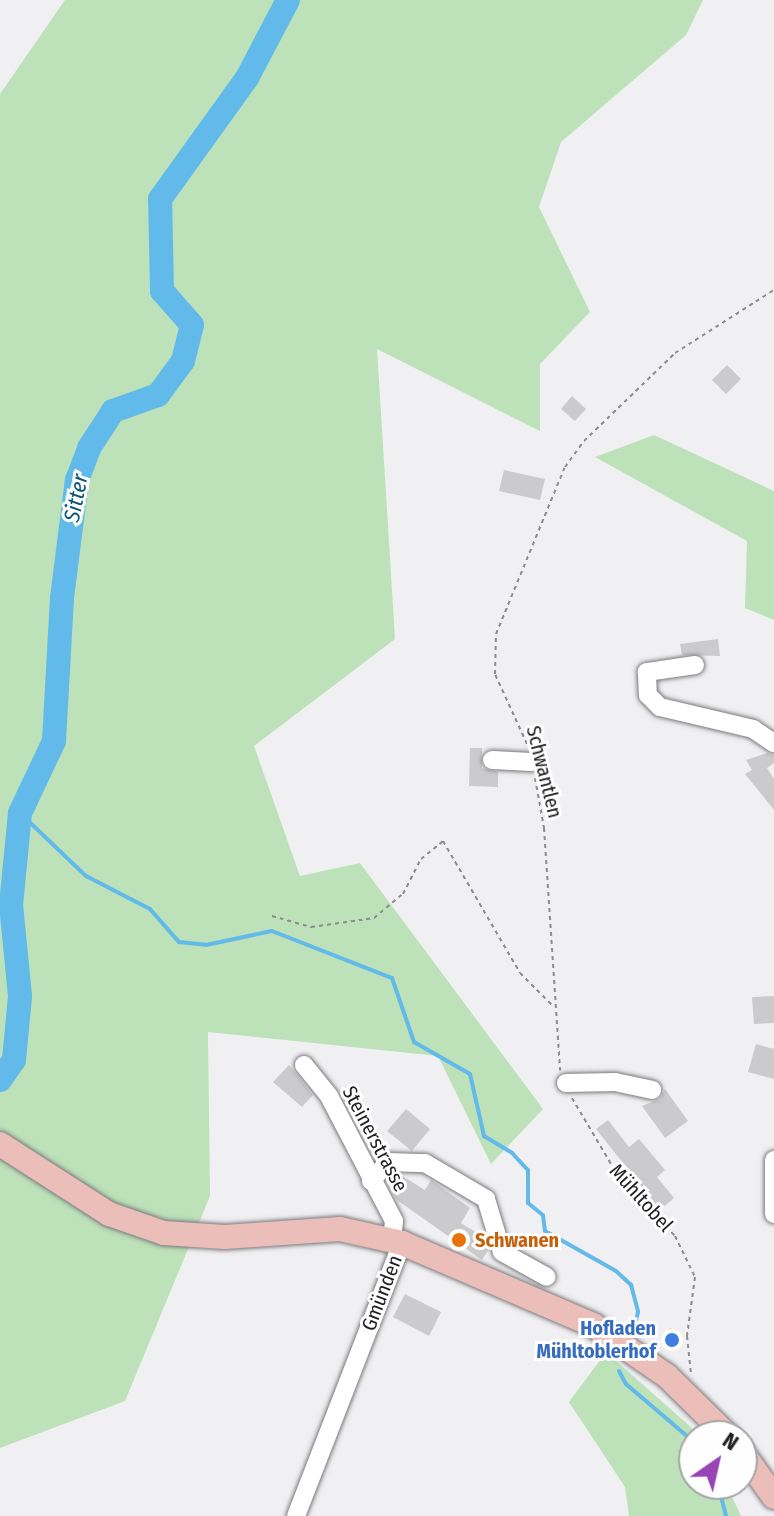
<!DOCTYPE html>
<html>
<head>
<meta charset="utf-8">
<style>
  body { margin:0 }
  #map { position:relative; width:774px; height:1516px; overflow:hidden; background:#f0f0f3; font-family:"Fira Sans Condensed",sans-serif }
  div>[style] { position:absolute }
  .green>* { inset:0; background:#bde1b9 }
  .stream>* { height:4px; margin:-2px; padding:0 2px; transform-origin:2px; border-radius:2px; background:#61bae9 }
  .river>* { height:24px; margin:-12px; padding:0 12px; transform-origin:12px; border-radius:12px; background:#61bae9 }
  .building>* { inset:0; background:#cbcbcd }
  .path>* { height:2px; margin-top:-1px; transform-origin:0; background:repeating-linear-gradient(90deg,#8c8c8e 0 4px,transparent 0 8px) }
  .roads { filter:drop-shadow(0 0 2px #7b7b7e) drop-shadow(0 0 2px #7b7b7e) }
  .minor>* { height:18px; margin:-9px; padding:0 9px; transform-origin:9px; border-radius:9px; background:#fff }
  .major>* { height:24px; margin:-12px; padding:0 12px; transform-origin:12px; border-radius:12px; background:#ecbeba }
  .dots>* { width:22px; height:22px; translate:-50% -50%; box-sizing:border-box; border:4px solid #fefeff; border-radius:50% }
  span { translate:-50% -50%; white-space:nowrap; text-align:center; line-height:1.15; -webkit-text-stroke:6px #fefeff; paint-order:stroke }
  .street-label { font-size:20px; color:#202021 }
  .food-label { font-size:20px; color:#c56008; font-weight:700 }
  .left { translate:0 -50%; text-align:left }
  .shop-label { font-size:20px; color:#366cbe; font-weight:700 }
  .right { translate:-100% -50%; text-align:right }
  .water-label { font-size:22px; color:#085272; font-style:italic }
  .north { position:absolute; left:678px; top:1420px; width:80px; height:80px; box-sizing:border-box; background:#fefeff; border:2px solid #a5a5a6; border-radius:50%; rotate:34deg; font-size:22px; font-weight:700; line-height:32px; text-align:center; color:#202021 }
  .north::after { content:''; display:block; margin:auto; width:28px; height:36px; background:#9745b4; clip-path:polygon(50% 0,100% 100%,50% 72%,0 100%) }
</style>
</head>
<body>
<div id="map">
  <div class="green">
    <div style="clip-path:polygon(65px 0,703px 0,686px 35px,561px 142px,539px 207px,590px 312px,540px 364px,540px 431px,377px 349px,395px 639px,254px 746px,300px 876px,360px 863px,543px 1109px,491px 1164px,438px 1056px,208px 1032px,210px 1196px,125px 1401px,0 1448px,0 94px)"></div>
    <div style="clip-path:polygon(654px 435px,774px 491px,774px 620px,745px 608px,747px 541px,595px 457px)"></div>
    <div style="clip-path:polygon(606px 1352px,701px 1436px,694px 1436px,694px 1484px,726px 1484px,741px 1516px,629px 1516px,625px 1487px,569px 1402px)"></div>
  </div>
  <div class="stream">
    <div style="left:20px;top:813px;width:91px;rotate:43.7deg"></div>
    <div style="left:86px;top:876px;width:72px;rotate:27.3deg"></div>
    <div style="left:150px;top:909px;width:44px;rotate:48.7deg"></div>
    <div style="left:179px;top:942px;width:27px;rotate:6deg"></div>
    <div style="left:206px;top:945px;width:67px;rotate:-12deg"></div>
    <div style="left:272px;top:931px;width:129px;rotate:21.4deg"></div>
    <div style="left:392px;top:978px;width:68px;rotate:71deg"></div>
    <div style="left:414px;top:1042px;width:64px;rotate:29.7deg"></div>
    <div style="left:470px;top:1074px;width:64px;rotate:77.3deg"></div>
    <div style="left:484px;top:1136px;width:33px;rotate:31deg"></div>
    <div style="left:512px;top:1153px;width:23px;rotate:47deg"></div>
    <div style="left:528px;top:1170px;width:33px;rotate:90deg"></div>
    <div style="left:528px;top:1203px;width:19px;rotate:39deg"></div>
    <div style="left:543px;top:1215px;width:16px;rotate:83deg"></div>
    <div style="left:545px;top:1231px;width:81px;rotate:29.4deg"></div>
    <div style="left:616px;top:1271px;width:21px;rotate:43deg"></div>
    <div style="left:631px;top:1285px;width:28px;rotate:75deg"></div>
    <div style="left:638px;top:1312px;width:13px;rotate:103deg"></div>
    <div style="left:619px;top:1371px;width:15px;rotate:62deg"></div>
    <div style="left:626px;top:1384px;width:89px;rotate:40.5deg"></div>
    <div style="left:718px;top:1484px;width:33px;rotate:76deg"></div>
  </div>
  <div class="river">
    <div style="left:0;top:1080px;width:24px;rotate:-55deg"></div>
    <div style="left:14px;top:1060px;width:64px;rotate:-84.6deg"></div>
    <div style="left:20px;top:996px;width:91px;rotate:-95.6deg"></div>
    <div style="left:11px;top:905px;width:92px;rotate:-84.4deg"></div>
    <div style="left:20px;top:813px;width:80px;rotate:-64.7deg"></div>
    <div style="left:54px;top:741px;width:143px;rotate:-86.8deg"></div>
    <div style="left:62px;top:598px;width:119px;rotate:-82.8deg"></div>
    <div style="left:77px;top:480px;width:34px;rotate:-69deg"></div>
    <div style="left:89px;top:448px;width:44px;rotate:-57deg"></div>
    <div style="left:113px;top:411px;width:48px;rotate:-19.6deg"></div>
    <div style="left:158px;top:395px;width:42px;rotate:-53.7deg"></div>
    <div style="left:183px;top:361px;width:37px;rotate:-76deg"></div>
    <div style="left:192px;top:325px;width:45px;rotate:-131.4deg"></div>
    <div style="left:162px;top:291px;width:92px;rotate:-91.2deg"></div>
    <div style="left:160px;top:199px;width:149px;rotate:-54.3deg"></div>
    <div style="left:247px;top:78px;width:88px;rotate:-62.3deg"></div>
  </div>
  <div class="building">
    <div style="clip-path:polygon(727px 365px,741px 379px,726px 394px,712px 380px)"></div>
    <div style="clip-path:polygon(572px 396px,586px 409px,575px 421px,561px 409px)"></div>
    <div style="clip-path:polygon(504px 470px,545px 479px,540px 500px,499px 491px)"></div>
    <div style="clip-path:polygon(718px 639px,720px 656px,682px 655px,680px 644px)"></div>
    <div style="clip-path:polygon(470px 748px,482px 748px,482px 768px,498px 772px,498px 787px,469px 786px)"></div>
    <div style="clip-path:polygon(767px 753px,774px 755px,774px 763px,767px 768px,774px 779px,774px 810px,745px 774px,752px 770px,746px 760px)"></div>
    <div style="clip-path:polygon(774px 996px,774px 1023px,754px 1024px,752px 997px)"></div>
    <div style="clip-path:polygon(756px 1044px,774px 1049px,774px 1079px,748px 1072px)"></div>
    <div style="clip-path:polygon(289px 1065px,313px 1095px,302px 1107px,273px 1082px)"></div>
    <div style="clip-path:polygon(665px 1089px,688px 1121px,665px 1138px,642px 1106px,660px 1099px)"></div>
    <div style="clip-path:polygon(406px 1109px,430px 1129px,412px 1151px,387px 1131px)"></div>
    <div style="clip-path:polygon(608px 1120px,629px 1147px,639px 1139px,665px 1170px,657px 1177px,674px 1198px,660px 1210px,596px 1129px)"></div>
    <div style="clip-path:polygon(399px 1174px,425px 1190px,431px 1180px,470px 1208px,461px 1223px,485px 1238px,489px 1249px,482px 1260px,397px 1200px,390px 1188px)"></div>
    <div style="clip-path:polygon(405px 1294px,441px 1312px,429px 1336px,393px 1317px)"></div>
    <div style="clip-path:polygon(670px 1328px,682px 1335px,674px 1351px,661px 1344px)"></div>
  </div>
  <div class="path">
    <div style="left:527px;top:744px;width:77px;rotate:-114.6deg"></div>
    <div style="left:495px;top:674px;width:40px;rotate:-88.6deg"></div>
    <div style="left:496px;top:634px;width:181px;rotate:-67.6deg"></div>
    <div style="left:565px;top:467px;width:32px;rotate:-54deg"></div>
    <div style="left:584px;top:441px;width:127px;rotate:-44deg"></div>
    <div style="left:675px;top:353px;width:117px;rotate:-32.5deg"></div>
    <div style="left:535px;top:778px;width:51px;rotate:79.8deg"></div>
    <div style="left:544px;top:828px;width:243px;rotate:86.2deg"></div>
    <div style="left:272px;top:916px;width:41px;rotate:15.8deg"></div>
    <div style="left:311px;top:927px;width:64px;rotate:-8.1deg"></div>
    <div style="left:374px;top:918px;width:38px;rotate:-40deg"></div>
    <div style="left:403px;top:894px;width:39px;rotate:-63deg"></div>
    <div style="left:421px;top:859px;width:28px;rotate:-39deg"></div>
    <div style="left:443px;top:841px;width:153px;rotate:59.7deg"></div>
    <div style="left:520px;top:973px;width:47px;rotate:45deg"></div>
    <div style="left:572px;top:1098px;width:96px;rotate:59.4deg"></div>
    <div style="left:621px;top:1181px;width:77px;rotate:45.5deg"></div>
    <div style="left:675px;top:1236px;width:46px;rotate:64deg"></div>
    <div style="left:695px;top:1277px;width:60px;rotate:97.7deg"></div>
    <div style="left:687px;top:1336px;width:38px;rotate:84deg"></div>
  </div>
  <div class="roads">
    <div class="minor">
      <div style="left:695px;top:665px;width:49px;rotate:171.7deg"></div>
      <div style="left:647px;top:672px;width:23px;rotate:88deg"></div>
      <div style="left:648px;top:695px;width:17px;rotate:45deg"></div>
      <div style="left:660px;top:707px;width:96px;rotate:13.3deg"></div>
      <div style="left:753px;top:729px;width:25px;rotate:34deg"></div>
      <div style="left:492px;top:760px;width:40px;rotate:2.9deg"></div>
      <div style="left:304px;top:1065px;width:40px;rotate:51deg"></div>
      <div style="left:329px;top:1096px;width:141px;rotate:62.5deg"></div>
      <div style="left:394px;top:1221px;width:18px;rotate:96deg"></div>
      <div style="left:566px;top:1083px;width:49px;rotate:-1.2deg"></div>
      <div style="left:615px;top:1082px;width:38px;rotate:12deg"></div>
      <div style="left:774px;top:1160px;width:54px;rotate:90deg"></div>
      <div style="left:371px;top:1181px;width:25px;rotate:-48deg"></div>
      <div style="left:388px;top:1162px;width:37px;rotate:2deg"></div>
      <div style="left:425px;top:1163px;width:71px;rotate:30.5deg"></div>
      <div style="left:486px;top:1199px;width:55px;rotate:73.2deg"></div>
      <div style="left:502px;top:1252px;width:51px;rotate:29.1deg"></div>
      <div style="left:296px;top:1516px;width:293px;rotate:-68.8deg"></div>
    </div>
    <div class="major">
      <div style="left:0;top:1144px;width:130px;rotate:32.7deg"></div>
      <div style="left:109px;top:1214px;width:58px;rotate:19.1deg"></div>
      <div style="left:164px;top:1233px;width:61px;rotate:3.8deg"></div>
      <div style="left:225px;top:1237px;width:115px;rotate:-4deg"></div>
      <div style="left:340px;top:1229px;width:64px;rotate:12.7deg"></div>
      <div style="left:402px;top:1243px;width:208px;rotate:23.2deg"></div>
      <div style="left:593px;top:1325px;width:90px;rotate:34.6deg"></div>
      <div style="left:667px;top:1376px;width:86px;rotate:44.5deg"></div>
      <div style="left:742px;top:1452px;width:55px;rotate:54.6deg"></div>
    </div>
  </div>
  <div class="dots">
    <div style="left:459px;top:1240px;background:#e8710a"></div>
    <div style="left:672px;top:1340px;background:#3f7fe0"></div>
  </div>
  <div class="street-label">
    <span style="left:544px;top:772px;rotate:76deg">Schwantlen</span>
    <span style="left:375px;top:1139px;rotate:62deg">Steinerstrasse</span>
    <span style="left:641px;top:1198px;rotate:48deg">Mühltobel</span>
    <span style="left:382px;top:1293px;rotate:-69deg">Gmünden</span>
  </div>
  <div class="food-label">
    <span class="left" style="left:475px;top:1240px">Schwanen</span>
  </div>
  <div class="shop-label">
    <span class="right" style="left:656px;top:1340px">Hofladen<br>Mühltoblerhof</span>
  </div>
  <div class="water-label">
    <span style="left:76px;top:498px;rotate:-79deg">Sitter</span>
  </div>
  <div class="north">N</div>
</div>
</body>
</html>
